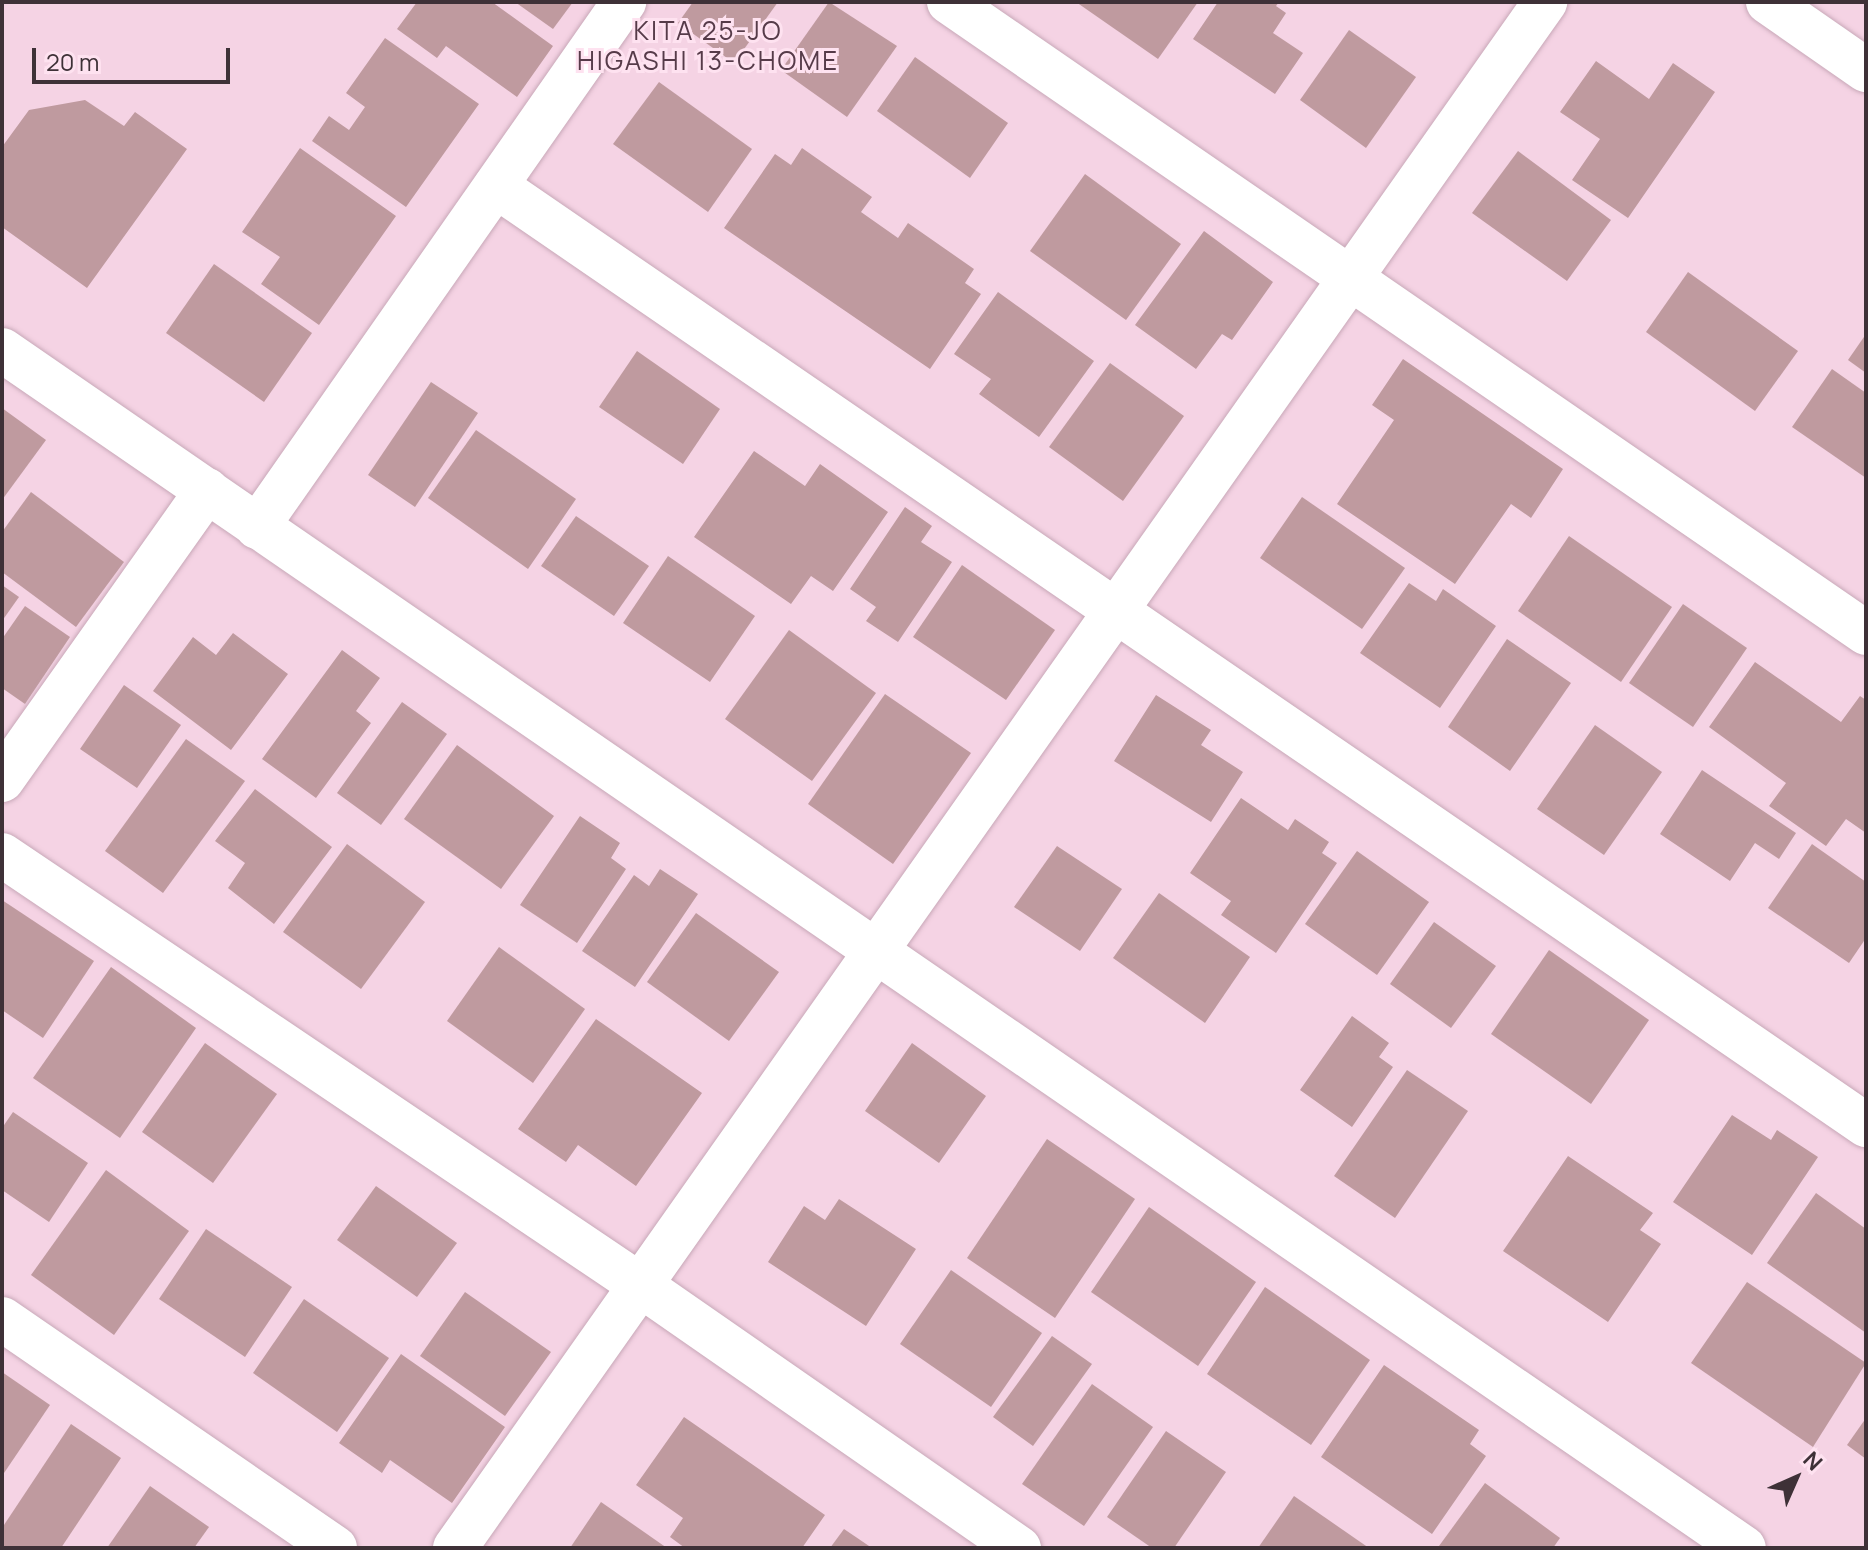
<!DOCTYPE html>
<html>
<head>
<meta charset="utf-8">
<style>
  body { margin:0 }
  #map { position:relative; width:1868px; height:1550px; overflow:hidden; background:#f5d3e4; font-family:Manrope,sans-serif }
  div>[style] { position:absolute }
  .building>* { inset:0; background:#bf9a9f }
  .roads { filter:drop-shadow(0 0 2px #c8a8b8) drop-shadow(0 0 2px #c8a8b8) }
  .street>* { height:44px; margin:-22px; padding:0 22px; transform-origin:22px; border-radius:22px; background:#fff }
  .secondary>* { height:44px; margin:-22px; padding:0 22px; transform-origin:22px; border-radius:22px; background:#fff }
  span { translate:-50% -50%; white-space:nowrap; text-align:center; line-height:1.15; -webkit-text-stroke:6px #fee2f0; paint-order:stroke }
  .neighbourhood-label { font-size:26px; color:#563b49; letter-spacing:2px }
  .frame { position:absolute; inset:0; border:4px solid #3e3137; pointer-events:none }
  .north { position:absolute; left:1756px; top:1438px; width:80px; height:80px; -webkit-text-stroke:6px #fee2f0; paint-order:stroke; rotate:45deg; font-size:22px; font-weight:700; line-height:32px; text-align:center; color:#3e3137 }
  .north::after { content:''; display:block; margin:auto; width:28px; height:36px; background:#3e3137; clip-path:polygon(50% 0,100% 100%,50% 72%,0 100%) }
  .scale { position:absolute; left:32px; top:48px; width:198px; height:36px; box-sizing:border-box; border:4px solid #3e3137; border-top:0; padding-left:10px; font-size:24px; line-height:28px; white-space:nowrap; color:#3e3137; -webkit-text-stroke:6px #fee2f0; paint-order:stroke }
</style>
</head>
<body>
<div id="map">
  <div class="building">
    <div style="clip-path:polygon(417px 2px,492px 2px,553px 46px,517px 97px,446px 46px,437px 58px,397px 29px)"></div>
    <div style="clip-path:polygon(515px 2px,573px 2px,553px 29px)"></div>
    <div style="clip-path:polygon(693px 2px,778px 2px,734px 63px,678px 23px)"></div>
    <div style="clip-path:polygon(829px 2px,897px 46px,847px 117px,781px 70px)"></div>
    <div style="clip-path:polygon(1076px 2px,1198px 2px,1158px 59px)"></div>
    <div style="clip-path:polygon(1218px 2px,1279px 2px,1276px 6px,1286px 13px,1273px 33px,1303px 53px,1275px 94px,1193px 39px)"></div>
    <div style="clip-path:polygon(1349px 30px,1416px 77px,1366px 148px,1300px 100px)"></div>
    <div style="clip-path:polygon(385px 38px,479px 104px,406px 207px,312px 141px,329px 116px,349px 130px,365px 107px,346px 93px)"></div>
    <div style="clip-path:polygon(915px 57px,1008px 123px,970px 178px,877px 111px)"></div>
    <div style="clip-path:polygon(1596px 61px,1649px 99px,1673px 63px,1715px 92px,1628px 218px,1572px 180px,1600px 139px,1560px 112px)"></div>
    <div style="clip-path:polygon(659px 82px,752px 149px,708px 212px,613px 144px)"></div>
    <div style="clip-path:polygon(85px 100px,124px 126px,135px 112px,187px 149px,87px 288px,2px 227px,2px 147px,29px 110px)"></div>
    <div style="clip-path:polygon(300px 148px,396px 216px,319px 325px,261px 284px,280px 257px,242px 232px)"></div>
    <div style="clip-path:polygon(802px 148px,872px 197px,861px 212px,898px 238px,908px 223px,974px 269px,965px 283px,981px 294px,930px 369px,724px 228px,775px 154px,791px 165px)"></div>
    <div style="clip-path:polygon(1518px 151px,1611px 220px,1567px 281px,1472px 213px)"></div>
    <div style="clip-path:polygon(1085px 174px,1181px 244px,1126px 320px,1030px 251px)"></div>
    <div style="clip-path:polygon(1204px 231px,1273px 282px,1232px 340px,1222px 334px,1196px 369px,1135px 325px)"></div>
    <div style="clip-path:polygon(214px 264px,312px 333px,264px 402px,166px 333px)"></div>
    <div style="clip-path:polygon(1688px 272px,1798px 351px,1755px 411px,1646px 332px)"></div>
    <div style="clip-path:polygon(998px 292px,1094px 361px,1039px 437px,979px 394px,991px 379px,954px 354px)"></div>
    <div style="clip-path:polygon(1866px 334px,1866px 373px,1848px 360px)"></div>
    <div style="clip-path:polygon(637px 351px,720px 409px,683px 464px,599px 407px)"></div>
    <div style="clip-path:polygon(1403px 359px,1563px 469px,1531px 518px,1511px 504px,1455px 584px,1337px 504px,1394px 420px,1372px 405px)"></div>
    <div style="clip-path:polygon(1110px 363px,1184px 416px,1123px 501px,1049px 447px)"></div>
    <div style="clip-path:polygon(1832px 369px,1866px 393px,1866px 478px,1792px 427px)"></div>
    <div style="clip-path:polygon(431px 382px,478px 413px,415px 507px,368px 475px)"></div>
    <div style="clip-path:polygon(2px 408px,46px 440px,2px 500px)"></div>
    <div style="clip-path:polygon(476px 430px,576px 499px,528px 569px,428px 498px)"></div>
    <div style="clip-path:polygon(754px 451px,805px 486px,820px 464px,888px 512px,833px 591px,811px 576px,791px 604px,694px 537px)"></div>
    <div style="clip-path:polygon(31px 492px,124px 562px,76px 627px,2px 572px,2px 532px)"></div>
    <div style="clip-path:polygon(1302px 497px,1405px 568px,1362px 629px,1260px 558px)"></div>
    <div style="clip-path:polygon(905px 507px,932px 526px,921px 542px,952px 562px,898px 642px,866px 621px,876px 607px,850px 589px)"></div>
    <div style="clip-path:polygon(576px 516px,649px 566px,614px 616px,541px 566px)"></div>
    <div style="clip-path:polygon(1569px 536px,1672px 607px,1621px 682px,1518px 611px)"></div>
    <div style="clip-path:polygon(668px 556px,755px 616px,710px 682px,623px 623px)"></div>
    <div style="clip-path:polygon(962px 565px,1055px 630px,1006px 700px,913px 637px)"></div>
    <div style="clip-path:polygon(1409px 583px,1436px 601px,1443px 589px,1496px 626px,1440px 708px,1360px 653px)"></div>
    <div style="clip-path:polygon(2px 585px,19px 597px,2px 621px)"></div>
    <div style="clip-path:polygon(1683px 604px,1747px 648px,1693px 727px,1629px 683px)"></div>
    <div style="clip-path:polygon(25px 606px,70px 637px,25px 704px,2px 688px,2px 639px)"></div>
    <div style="clip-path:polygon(789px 630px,876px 693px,812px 781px,725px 719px)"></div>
    <div style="clip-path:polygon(233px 633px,288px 674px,231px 750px,153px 691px,193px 637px,216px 655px)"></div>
    <div style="clip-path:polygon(1507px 639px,1571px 683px,1510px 771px,1448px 727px)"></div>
    <div style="clip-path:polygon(342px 650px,380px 678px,356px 711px,371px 723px,316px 798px,262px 759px)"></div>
    <div style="clip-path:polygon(1755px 662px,1841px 722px,1860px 696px,1866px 700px,1866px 833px,1846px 819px,1826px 846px,1769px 806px,1786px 783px,1709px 727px)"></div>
    <div style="clip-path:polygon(124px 685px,181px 725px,137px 788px,80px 749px)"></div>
    <div style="clip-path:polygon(885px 694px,971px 753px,893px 864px,808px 804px)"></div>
    <div style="clip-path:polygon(1156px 695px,1211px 730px,1201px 745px,1243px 772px,1211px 822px,1114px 761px)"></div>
    <div style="clip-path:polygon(402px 702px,447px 734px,381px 825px,337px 793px)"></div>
    <div style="clip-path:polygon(1595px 725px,1662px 772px,1604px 855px,1537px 809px)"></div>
    <div style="clip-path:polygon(186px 739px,245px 781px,163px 893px,105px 851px)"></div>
    <div style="clip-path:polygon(457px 745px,554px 816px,501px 889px,404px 819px)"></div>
    <div style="clip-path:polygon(1702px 770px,1796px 833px,1779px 859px,1755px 843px,1730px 881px,1660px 834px)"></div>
    <div style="clip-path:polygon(255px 789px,332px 847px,274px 924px,228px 888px,245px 863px,215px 841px)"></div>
    <div style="clip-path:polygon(1241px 798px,1288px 830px,1295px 819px,1329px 842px,1322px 853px,1337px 863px,1276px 953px,1221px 915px,1231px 901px,1190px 873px)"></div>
    <div style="clip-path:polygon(580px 816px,620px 843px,611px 858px,626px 869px,577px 943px,520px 905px)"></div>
    <div style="clip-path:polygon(347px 844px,425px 902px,361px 989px,283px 932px)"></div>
    <div style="clip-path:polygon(1812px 844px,1866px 882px,1866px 938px,1849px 963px,1768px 908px)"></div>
    <div style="clip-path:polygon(1057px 846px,1122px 889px,1080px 951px,1014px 907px)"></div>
    <div style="clip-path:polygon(1357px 851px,1429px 902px,1377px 975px,1305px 924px)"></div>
    <div style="clip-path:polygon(660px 869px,698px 894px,635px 987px,582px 951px,634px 875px,649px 886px)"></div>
    <div style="clip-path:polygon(1159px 893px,1250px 957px,1205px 1023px,1113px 958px)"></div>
    <div style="clip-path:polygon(2px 900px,94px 961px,43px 1038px,2px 1010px)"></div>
    <div style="clip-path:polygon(696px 913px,779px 972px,729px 1041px,647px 982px)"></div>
    <div style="clip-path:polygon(1434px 922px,1496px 966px,1451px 1028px,1390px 984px)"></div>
    <div style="clip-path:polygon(499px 947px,585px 1009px,533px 1083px,447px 1021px)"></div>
    <div style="clip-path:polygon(1549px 950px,1649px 1020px,1591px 1104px,1491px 1034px)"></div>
    <div style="clip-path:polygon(111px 967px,196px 1028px,120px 1138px,33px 1078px)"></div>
    <div style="clip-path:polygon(1352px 1016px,1389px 1043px,1379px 1057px,1393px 1067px,1352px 1127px,1300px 1090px)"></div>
    <div style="clip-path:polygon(596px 1019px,702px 1093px,636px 1186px,578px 1145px,566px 1162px,518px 1129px)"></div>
    <div style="clip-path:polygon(205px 1043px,277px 1094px,213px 1183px,142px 1132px)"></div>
    <div style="clip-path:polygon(912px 1043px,986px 1096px,939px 1163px,865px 1111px)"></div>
    <div style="clip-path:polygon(1407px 1070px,1468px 1111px,1395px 1218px,1334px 1176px)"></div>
    <div style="clip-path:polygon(13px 1112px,88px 1163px,49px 1222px,2px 1190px,2px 1128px)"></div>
    <div style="clip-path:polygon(1732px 1115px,1771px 1140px,1777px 1130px,1818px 1157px,1752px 1255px,1673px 1202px)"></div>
    <div style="clip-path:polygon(1047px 1139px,1135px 1199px,1055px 1318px,967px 1258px)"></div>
    <div style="clip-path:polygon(1568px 1156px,1653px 1213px,1640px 1230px,1661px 1244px,1608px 1322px,1503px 1251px)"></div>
    <div style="clip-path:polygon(106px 1170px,189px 1231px,114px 1335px,31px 1275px)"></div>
    <div style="clip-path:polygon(376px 1186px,457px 1243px,417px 1297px,337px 1240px)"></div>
    <div style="clip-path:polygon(1816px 1193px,1866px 1229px,1866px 1333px,1767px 1263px)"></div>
    <div style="clip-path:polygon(839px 1199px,916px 1249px,866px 1326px,768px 1262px,804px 1206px,825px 1220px)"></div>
    <div style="clip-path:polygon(1149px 1207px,1256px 1282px,1198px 1366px,1091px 1292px)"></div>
    <div style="clip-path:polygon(206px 1229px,292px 1287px,245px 1357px,159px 1299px)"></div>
    <div style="clip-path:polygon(951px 1270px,1042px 1333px,991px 1407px,900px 1344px)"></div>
    <div style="clip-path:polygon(1747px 1282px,1866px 1363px,1813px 1447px,1691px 1363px)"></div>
    <div style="clip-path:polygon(1265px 1287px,1370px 1360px,1311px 1445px,1207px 1374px)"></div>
    <div style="clip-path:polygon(465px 1292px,551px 1352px,505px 1416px,420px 1356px)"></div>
    <div style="clip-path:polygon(304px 1299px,389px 1358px,337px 1432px,253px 1373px)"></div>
    <div style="clip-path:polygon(1052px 1336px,1092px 1364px,1033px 1446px,993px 1417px)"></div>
    <div style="clip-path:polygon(401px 1354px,505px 1427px,452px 1503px,390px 1460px,382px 1473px,339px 1443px)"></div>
    <div style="clip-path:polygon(1384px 1365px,1479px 1430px,1470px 1444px,1486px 1456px,1432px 1534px,1321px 1457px)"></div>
    <div style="clip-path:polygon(2px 1372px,50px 1405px,2px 1476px)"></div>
    <div style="clip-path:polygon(1092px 1384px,1153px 1427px,1084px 1526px,1022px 1484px)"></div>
    <div style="clip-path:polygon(684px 1417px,825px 1515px,802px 1548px,685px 1548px,670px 1537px,683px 1518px,636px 1485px)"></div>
    <div style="clip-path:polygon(1866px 1418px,1866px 1459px,1847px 1445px)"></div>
    <div style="clip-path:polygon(71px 1424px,121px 1458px,61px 1548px,2px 1548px,2px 1528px)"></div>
    <div style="clip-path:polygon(1166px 1431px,1226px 1472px,1174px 1548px,1152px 1548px,1107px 1517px)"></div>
    <div style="clip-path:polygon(1485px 1483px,1560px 1538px,1553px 1548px,1439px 1546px)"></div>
    <div style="clip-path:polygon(150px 1486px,209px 1527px,194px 1548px,107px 1548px)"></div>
    <div style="clip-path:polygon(1294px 1496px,1369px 1548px,1258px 1548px)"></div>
    <div style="clip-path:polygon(601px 1502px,667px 1548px,570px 1548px)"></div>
    <div style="clip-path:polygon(844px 1529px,872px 1548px,830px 1548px)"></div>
  </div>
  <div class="roads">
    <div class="street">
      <div style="left:949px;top:2px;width:1113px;rotate:34.53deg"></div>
      <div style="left:496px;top:186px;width:1661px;rotate:34.43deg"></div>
      <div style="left:2px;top:350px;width:2114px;rotate:34.52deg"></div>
      <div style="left:257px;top:527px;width:641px;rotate:-55.04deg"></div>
      <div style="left:2px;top:780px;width:355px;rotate:-54.7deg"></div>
      <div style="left:2px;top:855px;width:773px;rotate:33.98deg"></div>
      <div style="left:643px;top:1287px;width:458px;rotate:34.8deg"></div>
      <div style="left:2px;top:1319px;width:404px;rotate:34.5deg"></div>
      <div style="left:455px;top:1548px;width:1892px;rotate:-54.81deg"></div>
    </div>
    <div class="secondary">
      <div style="left:1768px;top:2px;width:119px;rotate:34.8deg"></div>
    </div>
  </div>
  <div class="neighbourhood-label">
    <span style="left:708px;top:46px">KITA 25-JO<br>HIGASHI 13-CHOME</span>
  </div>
  <div class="frame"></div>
  <div class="north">N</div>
  <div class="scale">20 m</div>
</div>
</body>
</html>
